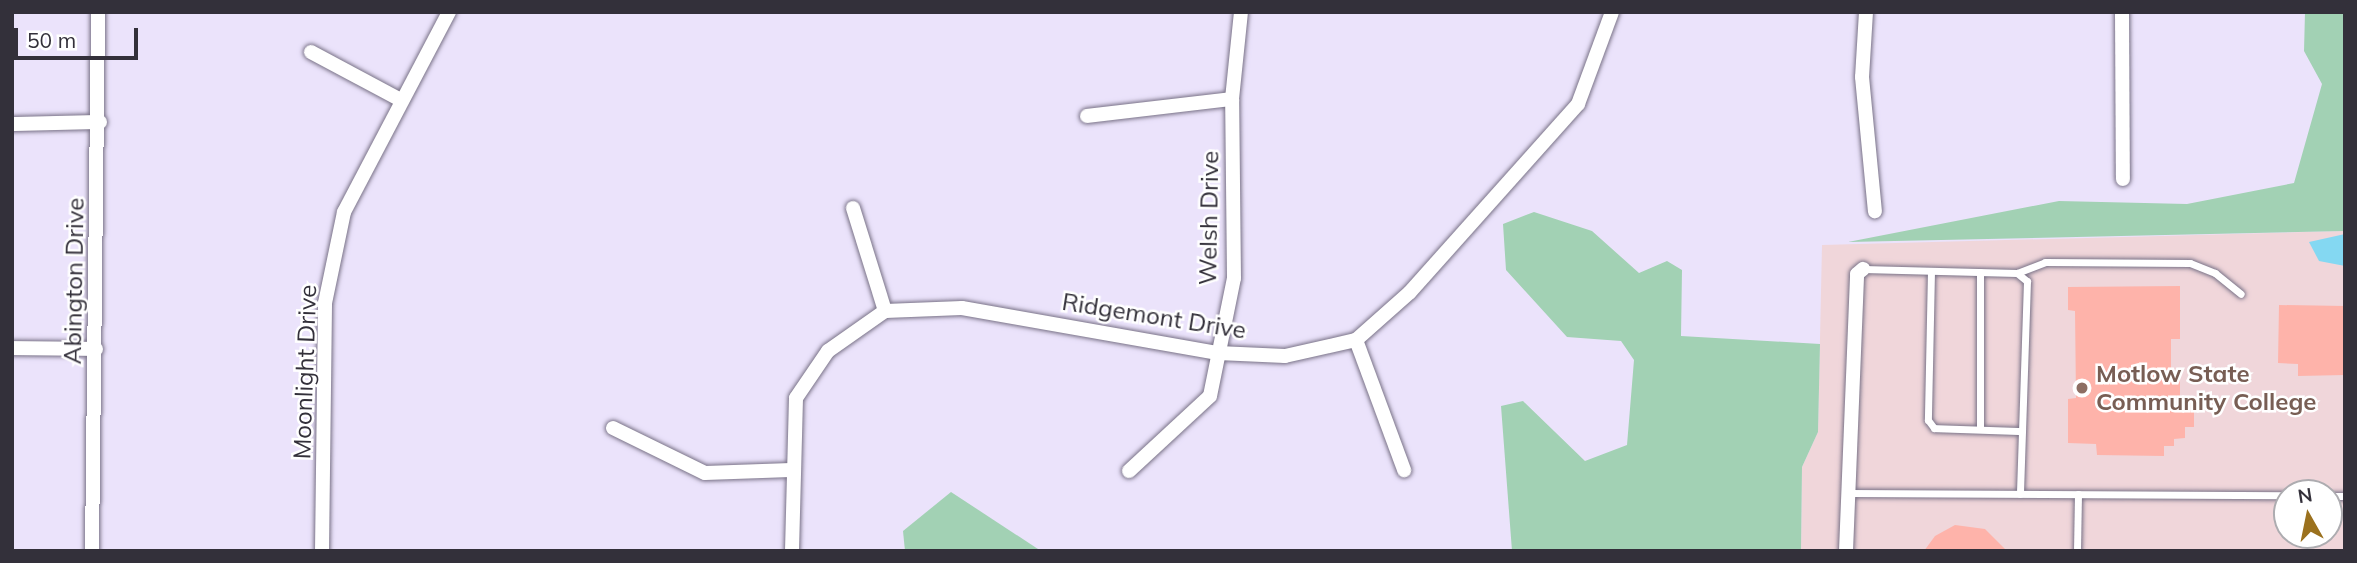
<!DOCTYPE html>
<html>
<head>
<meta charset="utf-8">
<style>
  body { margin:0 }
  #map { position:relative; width:2357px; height:563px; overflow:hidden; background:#ebe3fb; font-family:Mulish,sans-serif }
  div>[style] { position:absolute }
  .education>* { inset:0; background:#f0d6da }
  .green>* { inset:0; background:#a2d1b4 }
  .water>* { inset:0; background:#84d8f2 }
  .building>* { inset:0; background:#feb3aa }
  .roads { filter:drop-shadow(0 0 2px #797287) drop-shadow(0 0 2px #797287) }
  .lane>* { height:7px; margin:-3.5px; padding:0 3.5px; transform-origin:3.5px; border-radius:3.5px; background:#fff }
  .street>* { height:14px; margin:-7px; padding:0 7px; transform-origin:7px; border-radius:7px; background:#fff }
  .dots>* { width:19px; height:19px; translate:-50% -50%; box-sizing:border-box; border:4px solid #fff; border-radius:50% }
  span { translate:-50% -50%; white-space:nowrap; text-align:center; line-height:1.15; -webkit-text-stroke:5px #fff; paint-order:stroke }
  .street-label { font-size:24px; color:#33303a }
  .education-label { font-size:24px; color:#785e54; font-weight:700 }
  .left { translate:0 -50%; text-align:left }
  .frame { position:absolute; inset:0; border:14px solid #33303a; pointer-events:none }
  .north { position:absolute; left:2273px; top:479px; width:70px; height:70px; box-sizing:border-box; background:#fff; border:2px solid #adacb0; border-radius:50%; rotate:351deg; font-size:19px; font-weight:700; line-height:28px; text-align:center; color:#33303a }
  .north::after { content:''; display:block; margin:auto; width:24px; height:32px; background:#9b711e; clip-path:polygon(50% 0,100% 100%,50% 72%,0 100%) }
  .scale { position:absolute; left:14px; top:28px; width:124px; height:32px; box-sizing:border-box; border:4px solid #33303a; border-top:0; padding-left:9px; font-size:21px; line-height:24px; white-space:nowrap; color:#33303a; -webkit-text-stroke:5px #fff; paint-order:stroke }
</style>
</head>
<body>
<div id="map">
  <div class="education">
    <div style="clip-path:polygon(evenodd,2345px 231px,2345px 551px,1801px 551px,1802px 467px,1818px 432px,1822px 245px,2345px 231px,2287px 493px,2329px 493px,2329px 535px,2287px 535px,2287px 493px)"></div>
  </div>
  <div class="green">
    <div style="clip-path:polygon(2305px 12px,2345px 12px,2345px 231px,1848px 242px,2059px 201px,2187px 204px,2294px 183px,2322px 84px,2304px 51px)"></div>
    <div style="clip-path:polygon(1534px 212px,1592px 231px,1639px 273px,1667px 261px,1682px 270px,1681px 336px,1820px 344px,1818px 432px,1802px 467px,1801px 551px,1512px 551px,1501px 406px,1523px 401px,1585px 461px,1627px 445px,1634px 360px,1621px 341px,1567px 337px,1506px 270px,1503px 224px)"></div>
    <div style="clip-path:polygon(951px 492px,1041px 551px,905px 551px,903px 531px)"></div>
  </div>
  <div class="water">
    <div style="clip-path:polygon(2345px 234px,2345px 266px,2319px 261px,2309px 242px)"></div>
  </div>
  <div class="building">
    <div style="clip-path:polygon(2180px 286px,2180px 339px,2171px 339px,2171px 380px,2180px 380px,2180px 411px,2194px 411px,2194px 427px,2185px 427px,2185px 438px,2174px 439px,2174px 446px,2164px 446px,2164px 456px,2097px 455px,2096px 444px,2068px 443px,2068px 399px,2076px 398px,2075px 311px,2068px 310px,2068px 287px)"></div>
    <div style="clip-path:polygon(2279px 305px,2345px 306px,2345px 375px,2298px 376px,2298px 364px,2278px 363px)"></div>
    <div style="clip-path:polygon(1955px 525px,1985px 529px,2007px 551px,1924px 551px,1935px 536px)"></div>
  </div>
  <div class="roads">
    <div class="lane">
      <div style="left:1863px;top:269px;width:154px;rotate:1.5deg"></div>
      <div style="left:2017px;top:273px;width:13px;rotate:39deg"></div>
      <div style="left:2027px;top:281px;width:213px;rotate:91.9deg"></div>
      <div style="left:1931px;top:271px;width:149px;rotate:91.2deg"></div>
      <div style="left:1928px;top:420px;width:10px;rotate:53deg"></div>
      <div style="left:1934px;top:428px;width:88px;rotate:2deg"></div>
      <div style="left:1980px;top:272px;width:157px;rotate:90deg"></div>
      <div style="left:2017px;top:273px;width:30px;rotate:-21deg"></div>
      <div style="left:2045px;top:262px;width:145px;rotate:0.4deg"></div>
      <div style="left:2190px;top:263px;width:27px;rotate:22deg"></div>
      <div style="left:2215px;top:273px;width:33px;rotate:39deg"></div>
      <div style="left:1849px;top:493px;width:438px;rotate:0.3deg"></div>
      <div style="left:2329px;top:496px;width:16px"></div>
      <div style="left:2077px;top:551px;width:57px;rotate:-89deg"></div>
    </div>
    <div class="street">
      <div style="left:1866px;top:12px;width:65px;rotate:93.5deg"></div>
      <div style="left:1862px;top:77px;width:135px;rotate:84.5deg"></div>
      <div style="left:2122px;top:12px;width:167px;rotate:89.7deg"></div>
      <div style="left:311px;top:52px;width:102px;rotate:28.1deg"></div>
      <div style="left:1087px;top:116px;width:146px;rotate:-6.7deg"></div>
      <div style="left:12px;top:124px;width:88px;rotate:-1.3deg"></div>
      <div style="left:853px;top:208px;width:108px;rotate:72.7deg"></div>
      <div style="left:1356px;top:340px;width:139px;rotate:69.7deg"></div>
      <div style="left:12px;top:348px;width:84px;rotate:0.7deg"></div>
      <div style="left:613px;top:428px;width:102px;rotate:26.1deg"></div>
      <div style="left:705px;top:473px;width:86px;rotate:-2deg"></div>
      <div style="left:1129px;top:471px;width:110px;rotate:-42.8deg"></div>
      <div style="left:1210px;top:396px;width:120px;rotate:-78.5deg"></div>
      <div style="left:1234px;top:278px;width:179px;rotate:-90.6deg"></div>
      <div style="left:1232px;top:99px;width:87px;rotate:-84.1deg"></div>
      <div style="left:92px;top:551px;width:539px;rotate:-89.36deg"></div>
      <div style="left:322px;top:551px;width:248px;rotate:-89.3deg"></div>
      <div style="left:325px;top:303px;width:93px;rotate:-78.2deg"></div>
      <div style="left:344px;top:212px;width:226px;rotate:-62.3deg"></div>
      <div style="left:792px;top:551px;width:153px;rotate:-88.5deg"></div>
      <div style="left:796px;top:398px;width:57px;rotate:-55.8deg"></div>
      <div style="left:828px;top:351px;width:70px;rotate:-35.1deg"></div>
      <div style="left:885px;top:311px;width:77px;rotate:-2.2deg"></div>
      <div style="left:962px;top:308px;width:260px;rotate:10deg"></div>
      <div style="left:1218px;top:353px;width:67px;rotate:2.6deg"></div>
      <div style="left:1285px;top:356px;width:73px;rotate:-12.7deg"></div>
      <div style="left:1356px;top:340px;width:72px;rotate:-41.6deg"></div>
      <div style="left:1410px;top:292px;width:252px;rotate:-48.2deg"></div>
      <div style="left:1578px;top:104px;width:98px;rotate:-69.7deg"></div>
      <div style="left:1846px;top:551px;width:277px;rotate:-87.7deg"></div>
      <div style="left:1857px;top:274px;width:8px;rotate:-40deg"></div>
    </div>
  </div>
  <div class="dots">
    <div style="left:2082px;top:388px;background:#8d6e63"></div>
  </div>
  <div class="street-label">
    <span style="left:1209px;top:218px;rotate:-89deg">Welsh Drive</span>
    <span style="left:74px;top:281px;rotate:-89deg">Abington Drive</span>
    <span style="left:1154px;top:316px;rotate:9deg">Ridgemont Drive</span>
    <span style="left:305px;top:372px;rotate:-88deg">Moonlight Drive</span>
  </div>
  <div class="education-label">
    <span class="left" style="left:2096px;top:388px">Motlow State<br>Community College</span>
  </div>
  <div class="frame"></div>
  <div class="north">N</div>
  <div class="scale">50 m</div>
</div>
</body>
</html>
